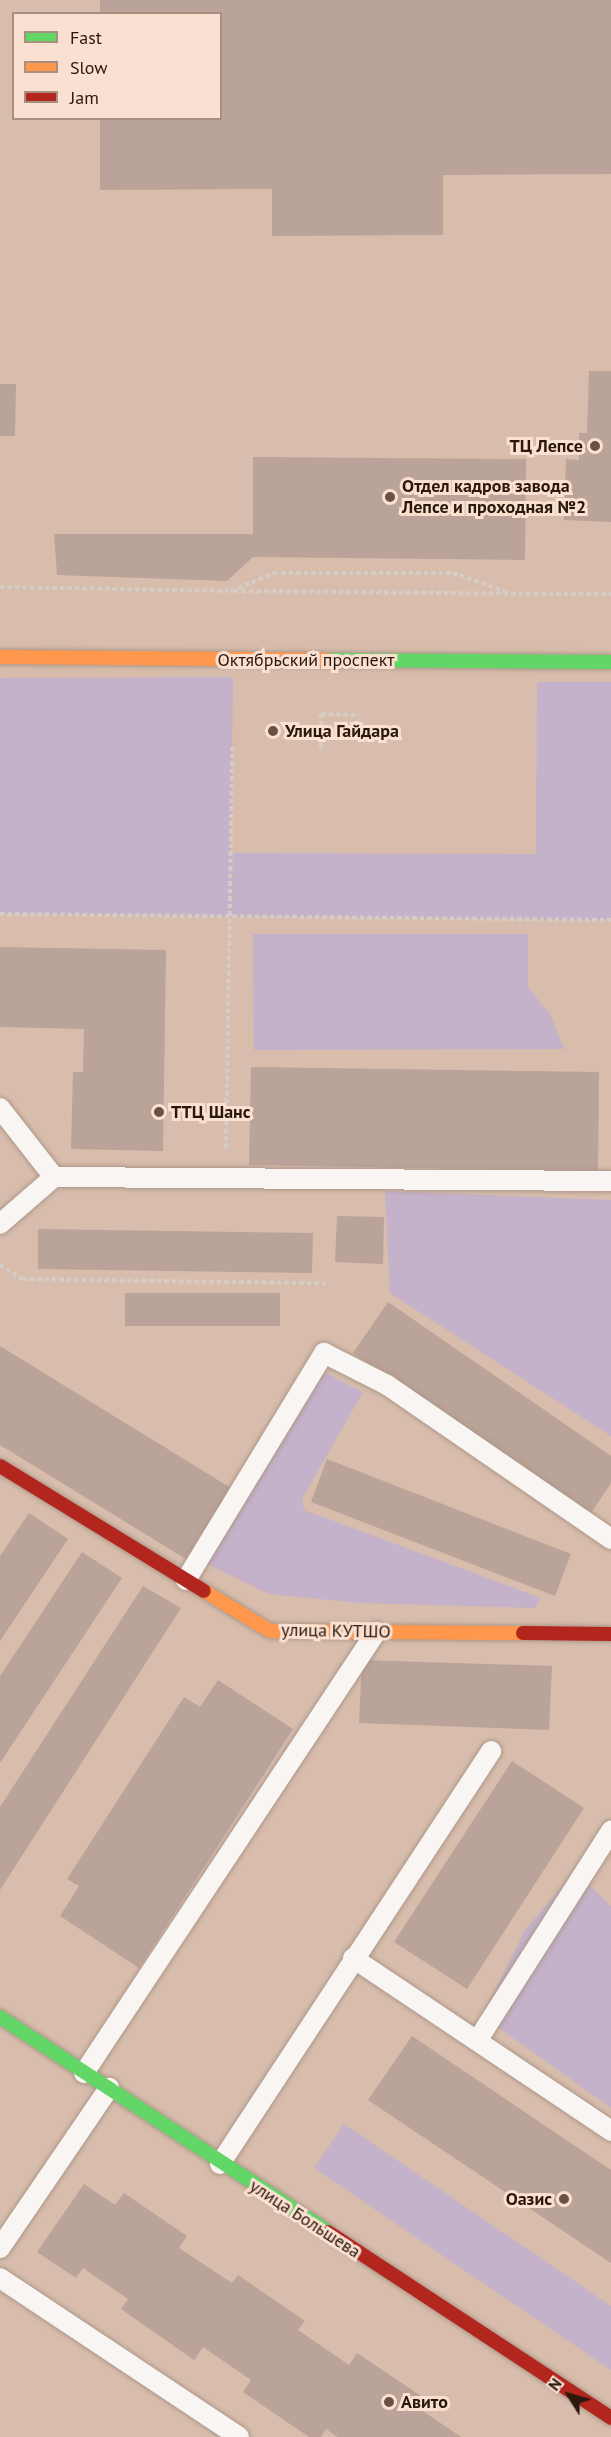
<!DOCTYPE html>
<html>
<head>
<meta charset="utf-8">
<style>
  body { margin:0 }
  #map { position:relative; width:611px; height:2437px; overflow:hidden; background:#d8bdac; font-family:"PT Sans",sans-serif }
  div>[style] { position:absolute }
  .green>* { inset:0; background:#c4b1ca }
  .building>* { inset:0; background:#baa398 }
  .path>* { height:4px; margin-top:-2px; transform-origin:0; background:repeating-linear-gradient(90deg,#d5ccc6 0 4.5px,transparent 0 7.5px) }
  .roads { filter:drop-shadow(0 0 2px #ad988a) drop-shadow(0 0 2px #ad988a) }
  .lane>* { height:20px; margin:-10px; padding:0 10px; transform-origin:10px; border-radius:10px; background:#f9f5f3 }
  .fast>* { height:14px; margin:-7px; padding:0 7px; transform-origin:7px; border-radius:7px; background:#63d668 }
  .slow>* { height:14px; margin:-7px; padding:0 7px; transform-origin:7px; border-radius:7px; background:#ff974d }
  .jam>* { height:14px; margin:-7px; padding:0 7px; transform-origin:7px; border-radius:7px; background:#b3261e }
  .dots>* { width:16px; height:16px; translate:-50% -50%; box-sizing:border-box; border:3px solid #fae0d0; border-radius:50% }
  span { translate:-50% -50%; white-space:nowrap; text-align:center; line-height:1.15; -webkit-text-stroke:6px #fae0d0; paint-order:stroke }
  .poi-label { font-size:18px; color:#2a180b; font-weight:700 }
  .right { translate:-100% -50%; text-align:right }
  .left { translate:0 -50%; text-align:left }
  .street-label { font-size:18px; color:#2a180b }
  .legend { position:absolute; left:12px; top:12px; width:210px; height:108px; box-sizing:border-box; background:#fae0d0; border:2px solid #a79081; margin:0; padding:8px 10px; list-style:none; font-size:18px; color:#2a180b }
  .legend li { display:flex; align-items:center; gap:12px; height:30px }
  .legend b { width:30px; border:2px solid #a79081 }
  .north { position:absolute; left:539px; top:2365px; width:60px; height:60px; -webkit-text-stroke:4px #fae0d0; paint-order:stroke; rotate:307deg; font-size:16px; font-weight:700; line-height:24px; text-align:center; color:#2a180b }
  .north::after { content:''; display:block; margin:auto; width:21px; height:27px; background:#2a180b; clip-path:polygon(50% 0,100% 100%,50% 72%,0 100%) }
</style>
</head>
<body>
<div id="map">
  <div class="green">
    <div style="clip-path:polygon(233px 677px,231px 853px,536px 854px,537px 682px,611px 682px,611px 920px,0 914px,0 678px)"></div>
    <div style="clip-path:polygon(253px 934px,528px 934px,528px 987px,551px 1016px,564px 1049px,254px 1050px)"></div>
    <div style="clip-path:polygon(385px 1191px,611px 1200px,611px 1436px,390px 1293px)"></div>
    <div style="clip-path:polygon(318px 1369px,363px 1392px,302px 1499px,304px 1510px,541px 1598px,535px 1608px,360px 1603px,269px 1594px,203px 1562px)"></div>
    <div style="clip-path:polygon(581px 1877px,611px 1906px,611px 2108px,482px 2016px,525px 1930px,569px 1878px)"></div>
    <div style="clip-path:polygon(344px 2124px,611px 2306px,611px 2370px,314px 2168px)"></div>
  </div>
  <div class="building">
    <div style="clip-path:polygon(100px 0,611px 0,611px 174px,443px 175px,443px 235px,272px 236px,272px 189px,100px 190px,100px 118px,220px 118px,220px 14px,100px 14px)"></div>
    <div style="clip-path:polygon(589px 371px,611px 371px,611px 522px,564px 520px,566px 459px,579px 460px,579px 433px,587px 433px)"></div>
    <div style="clip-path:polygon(0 384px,16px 384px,15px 436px,0 436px)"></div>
    <div style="clip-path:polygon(253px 457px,526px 459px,525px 560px,253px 557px,227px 581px,57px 575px,54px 534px,253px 534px)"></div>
    <div style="clip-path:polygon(0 947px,166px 950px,163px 1151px,71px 1149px,73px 1072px,83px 1072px,84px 1029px,0 1027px)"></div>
    <div style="clip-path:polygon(251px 1067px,599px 1072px,598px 1171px,249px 1165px)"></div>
    <div style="clip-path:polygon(337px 1216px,384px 1217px,383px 1264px,335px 1262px)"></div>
    <div style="clip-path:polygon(38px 1229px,313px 1233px,312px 1273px,38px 1269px)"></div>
    <div style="clip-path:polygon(125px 1293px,280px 1293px,280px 1326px,125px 1326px)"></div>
    <div style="clip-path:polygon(388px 1302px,611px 1456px,611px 1483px,589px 1516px,353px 1353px)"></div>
    <div style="clip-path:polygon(0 1346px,231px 1488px,186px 1559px,0 1445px)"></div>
    <div style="clip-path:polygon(327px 1459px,571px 1554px,555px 1596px,311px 1502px)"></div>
    <div style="clip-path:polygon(29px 1513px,68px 1539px,0 1641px,0 1556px)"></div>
    <div style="clip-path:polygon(82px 1552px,122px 1578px,0 1763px,0 1676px)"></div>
    <div style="clip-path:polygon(143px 1586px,181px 1608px,0 1890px,0 1807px)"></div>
    <div style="clip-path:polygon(362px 1660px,552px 1666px,549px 1730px,359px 1723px)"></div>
    <div style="clip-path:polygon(218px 1680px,293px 1729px,139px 1968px,60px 1916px,79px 1886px,67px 1879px,184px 1697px,200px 1707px)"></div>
    <div style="clip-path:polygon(512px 1761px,584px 1808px,467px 1989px,394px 1942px)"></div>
    <div style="clip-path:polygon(412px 2036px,611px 2170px,611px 2263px,368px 2100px)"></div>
    <div style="clip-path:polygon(84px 2184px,115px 2205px,124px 2193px,187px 2236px,179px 2248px,232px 2283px,238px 2275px,305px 2321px,298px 2330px,349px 2365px,357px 2353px,424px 2398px,417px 2407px,461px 2437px,337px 2437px,326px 2429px,321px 2437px,309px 2437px,243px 2392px,251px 2380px,203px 2347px,194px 2360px,121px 2309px,128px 2299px,83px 2268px,76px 2278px,37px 2252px)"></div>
  </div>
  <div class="path">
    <div style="left:0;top:587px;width:231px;rotate:1deg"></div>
    <div style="left:231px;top:591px;width:47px;rotate:-22.7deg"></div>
    <div style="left:274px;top:573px;width:179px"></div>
    <div style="left:453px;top:573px;width:60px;rotate:19.3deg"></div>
    <div style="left:234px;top:591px;width:377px;rotate:0.5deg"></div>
    <div style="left:321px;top:748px;width:34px;rotate:-90deg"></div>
    <div style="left:321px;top:714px;width:38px;rotate:2deg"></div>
    <div style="left:0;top:914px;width:611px;rotate:0.56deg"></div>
    <div style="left:226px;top:1148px;width:401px;rotate:-89.1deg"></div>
    <div style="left:0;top:1265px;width:26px;rotate:32deg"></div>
    <div style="left:22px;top:1279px;width:303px;rotate:0.8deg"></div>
  </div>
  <div class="roads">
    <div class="lane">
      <div style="left:0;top:1108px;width:88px;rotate:52deg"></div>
      <div style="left:54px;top:1177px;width:557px;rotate:0.41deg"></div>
      <div style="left:0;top:1224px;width:72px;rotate:-41deg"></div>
      <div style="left:186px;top:1580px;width:266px;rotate:-58.7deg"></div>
      <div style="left:324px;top:1353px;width:71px;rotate:26.9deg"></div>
      <div style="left:387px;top:1385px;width:272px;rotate:34.5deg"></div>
      <div style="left:353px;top:1958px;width:311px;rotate:33.8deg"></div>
      <div style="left:479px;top:2038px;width:246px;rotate:-57.5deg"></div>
      <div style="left:84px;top:2073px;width:529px;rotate:-56.49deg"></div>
      <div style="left:220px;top:2164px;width:494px;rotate:-56.7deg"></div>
      <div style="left:0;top:2248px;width:194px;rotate:-55.7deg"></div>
      <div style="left:0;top:2278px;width:287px;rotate:33.6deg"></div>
    </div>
    <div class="fast">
      <div style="left:328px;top:660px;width:283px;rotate:0.4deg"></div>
      <div style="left:0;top:2017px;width:392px;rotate:33.2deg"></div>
    </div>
    <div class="slow">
      <div style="left:0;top:657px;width:328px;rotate:0.5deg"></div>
      <div style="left:204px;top:1591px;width:77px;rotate:31.2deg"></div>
      <div style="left:270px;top:1631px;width:253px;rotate:0.5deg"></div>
    </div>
    <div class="jam">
      <div style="left:0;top:1466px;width:239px;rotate:31.5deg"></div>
      <div style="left:523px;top:1633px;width:88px;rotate:0.7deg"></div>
      <div style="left:328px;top:2232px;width:339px;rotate:33.3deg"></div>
    </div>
  </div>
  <div class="dots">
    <div style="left:595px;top:446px;background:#675243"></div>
    <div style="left:390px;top:497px;background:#675243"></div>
    <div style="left:273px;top:731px;background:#675243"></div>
    <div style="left:159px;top:1112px;background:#675243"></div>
    <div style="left:564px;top:2199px;background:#675243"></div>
    <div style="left:389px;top:2402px;background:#675243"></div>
  </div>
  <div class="poi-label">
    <span class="right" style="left:583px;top:446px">ТЦ Лепсе</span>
    <span class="left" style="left:402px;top:497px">Отдел кадров завода<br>Лепсе и проходная №2</span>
    <span class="left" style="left:285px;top:731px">Улица Гайдара</span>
    <span class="left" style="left:171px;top:1112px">ТТЦ Шанс</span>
    <span class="right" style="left:552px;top:2199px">Оазис</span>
    <span class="left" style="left:401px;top:2402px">Авито</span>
  </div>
  <div class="street-label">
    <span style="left:306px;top:660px">Октябрьский проспект</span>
    <span style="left:336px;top:1631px;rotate:1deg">улица КУТШО</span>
    <span style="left:305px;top:2219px;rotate:33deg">улица Большева</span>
  </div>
  <ul class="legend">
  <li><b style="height:8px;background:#63d668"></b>Fast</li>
  <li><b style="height:8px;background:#ff974d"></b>Slow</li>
  <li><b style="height:8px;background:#b3261e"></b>Jam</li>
  </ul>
  <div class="north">N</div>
</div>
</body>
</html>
